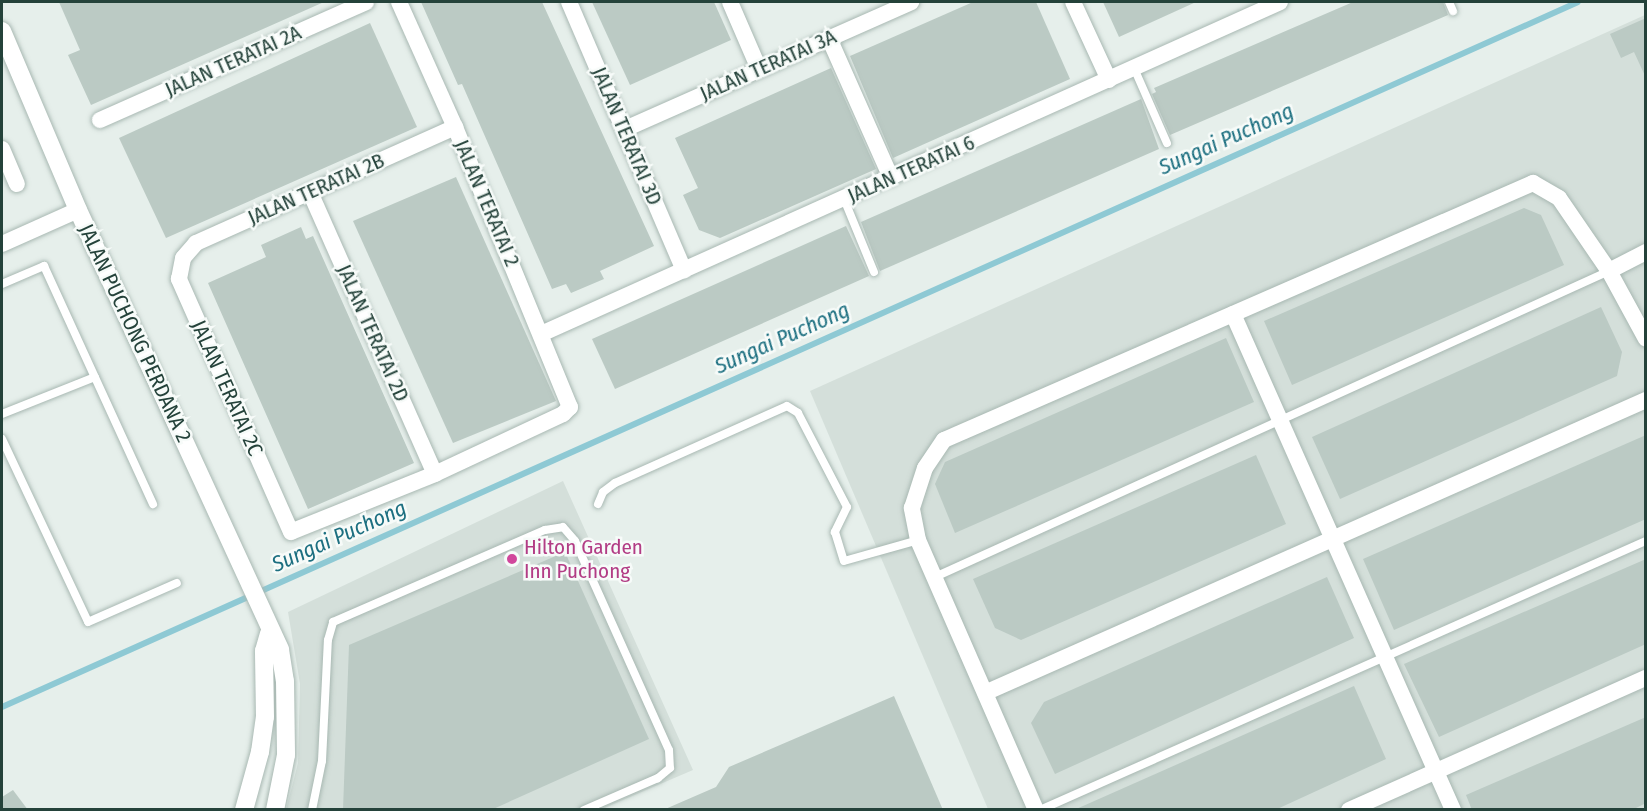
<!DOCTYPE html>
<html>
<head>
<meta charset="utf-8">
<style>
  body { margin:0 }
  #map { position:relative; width:1647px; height:811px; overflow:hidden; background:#e6efeb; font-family:"Fira Sans Condensed",sans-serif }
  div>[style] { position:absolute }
  .built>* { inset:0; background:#d4dfda }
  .stream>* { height:6px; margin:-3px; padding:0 3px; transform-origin:3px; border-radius:3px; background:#8ec9d4 }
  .building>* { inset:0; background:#bbcac4 }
  .roads { filter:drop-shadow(0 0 2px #a8b8b2) drop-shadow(0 0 2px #a8b8b2) }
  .service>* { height:8px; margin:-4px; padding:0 4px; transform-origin:4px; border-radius:4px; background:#fff }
  .minor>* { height:16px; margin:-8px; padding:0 8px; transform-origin:8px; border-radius:8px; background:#fff }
  .tertiary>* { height:18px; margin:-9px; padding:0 9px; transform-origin:9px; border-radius:9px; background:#fff }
  .dots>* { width:16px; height:16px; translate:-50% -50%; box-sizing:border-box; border:3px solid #f7fbf9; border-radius:50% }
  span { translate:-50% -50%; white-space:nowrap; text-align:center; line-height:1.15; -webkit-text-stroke:5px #f7fbf9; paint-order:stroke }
  .street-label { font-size:21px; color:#24423a }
  .hotel-label { font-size:21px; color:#b23c85 }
  .left { translate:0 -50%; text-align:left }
  .water-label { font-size:22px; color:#1c6f80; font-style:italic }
  .frame { position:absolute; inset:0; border:3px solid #24423a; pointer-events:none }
</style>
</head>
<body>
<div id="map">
  <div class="built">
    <div style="clip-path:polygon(1645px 15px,1645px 809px,988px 809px,810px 391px)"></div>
    <div style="clip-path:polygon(563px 481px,693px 770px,602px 809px,286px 810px,298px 763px,300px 684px,288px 612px)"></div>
  </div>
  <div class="stream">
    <div style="left:2px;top:707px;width:1726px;rotate:-24.1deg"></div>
  </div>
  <div class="building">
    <div style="clip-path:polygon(59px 2px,324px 2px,91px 105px,68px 55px,80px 50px)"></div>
    <div style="clip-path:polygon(421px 2px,542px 2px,654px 246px,600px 271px,604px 279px,571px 293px,566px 284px,552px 289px,462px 84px,458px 85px)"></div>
    <div style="clip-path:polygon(592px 2px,714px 2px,731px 40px,630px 85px)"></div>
    <div style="clip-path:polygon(973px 2px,1036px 2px,1070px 79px,893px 158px,850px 56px)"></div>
    <div style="clip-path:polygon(1103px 2px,1196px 2px,1119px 37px)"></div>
    <div style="clip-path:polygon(1353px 2px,1443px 2px,1448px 15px,1170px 135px,1152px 94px,1156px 92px,1154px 88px)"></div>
    <div style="clip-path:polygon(1646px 18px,1646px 78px,1634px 52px,1621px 58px,1610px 34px)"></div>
    <div style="clip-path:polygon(370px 23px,417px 127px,166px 238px,119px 138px)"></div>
    <div style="clip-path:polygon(831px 68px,876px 169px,720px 238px,699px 230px,683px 195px,698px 188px,675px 138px)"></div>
    <div style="clip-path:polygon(1141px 99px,1159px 149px,880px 271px,861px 222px)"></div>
    <div style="clip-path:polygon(456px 177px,556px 401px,453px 443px,353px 221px)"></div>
    <div style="clip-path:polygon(1524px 208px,1541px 215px,1564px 265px,1292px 385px,1264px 321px)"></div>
    <div style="clip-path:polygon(846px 226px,869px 276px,615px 389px,592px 339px)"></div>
    <div style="clip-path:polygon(301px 227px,306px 239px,313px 236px,414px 463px,308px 509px,208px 283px,266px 257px,261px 245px)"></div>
    <div style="clip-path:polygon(1601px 307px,1622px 352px,1617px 376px,1340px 499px,1312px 437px)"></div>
    <div style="clip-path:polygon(1226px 338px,1254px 402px,955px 533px,935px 484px,945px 462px)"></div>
    <div style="clip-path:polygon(1646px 435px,1646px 519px,1394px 630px,1363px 559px)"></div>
    <div style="clip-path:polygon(1256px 455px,1286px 524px,1021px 640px,995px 628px,973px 579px)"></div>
    <div style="clip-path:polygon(565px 552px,649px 739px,491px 810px,343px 810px,349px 645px)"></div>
    <div style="clip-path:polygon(1646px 559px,1646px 644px,1439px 737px,1404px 664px)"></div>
    <div style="clip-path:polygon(1327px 577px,1354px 638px,1055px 774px,1031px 723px,1044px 702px)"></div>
    <div style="clip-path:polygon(1354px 686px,1386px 759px,1275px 810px,1074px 810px)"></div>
    <div style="clip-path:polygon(894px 696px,943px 810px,663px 810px,716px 787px,729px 767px)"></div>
    <div style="clip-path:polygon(1646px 717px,1646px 803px,1632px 810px,1472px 810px,1466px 795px)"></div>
    <div style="clip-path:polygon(13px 790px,28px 810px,2px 810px,2px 797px)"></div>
  </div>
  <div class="roads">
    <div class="service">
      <div style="left:1449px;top:2px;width:10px;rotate:66deg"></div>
      <div style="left:1134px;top:68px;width:82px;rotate:66.3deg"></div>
      <div style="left:844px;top:199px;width:79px;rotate:67.7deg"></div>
      <div style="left:2px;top:284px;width:46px;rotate:-23.2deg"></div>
      <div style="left:44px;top:266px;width:262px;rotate:65.4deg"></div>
      <div style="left:2px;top:414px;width:100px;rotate:-21.7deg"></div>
      <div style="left:2px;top:439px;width:202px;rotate:64.8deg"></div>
      <div style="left:88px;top:622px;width:97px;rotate:-23.7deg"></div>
      <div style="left:598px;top:504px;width:13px;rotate:-67deg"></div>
      <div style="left:603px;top:492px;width:15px;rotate:-37deg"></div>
      <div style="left:615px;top:483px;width:188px;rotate:-24.1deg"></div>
      <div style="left:787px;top:406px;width:13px;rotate:32deg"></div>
      <div style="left:798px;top:413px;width:106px;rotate:62.5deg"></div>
      <div style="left:847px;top:507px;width:28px;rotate:116deg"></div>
      <div style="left:835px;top:532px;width:30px;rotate:73deg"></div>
      <div style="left:844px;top:561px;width:77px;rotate:-15.8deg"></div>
      <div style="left:935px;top:577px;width:740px;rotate:-24.42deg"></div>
      <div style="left:312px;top:810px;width:50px;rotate:-78.5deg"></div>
      <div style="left:322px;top:761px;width:121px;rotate:-87.2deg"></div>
      <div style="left:328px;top:640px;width:19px;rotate:-74deg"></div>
      <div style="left:333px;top:622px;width:231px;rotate:-23.5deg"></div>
      <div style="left:545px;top:530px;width:18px;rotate:-9deg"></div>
      <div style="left:563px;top:527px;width:18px;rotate:49deg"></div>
      <div style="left:575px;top:541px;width:229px;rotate:65.8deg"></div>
      <div style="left:669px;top:750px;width:18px;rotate:87deg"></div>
      <div style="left:670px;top:768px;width:16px;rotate:140deg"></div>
      <div style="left:658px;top:778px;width:81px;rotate:156.6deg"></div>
      <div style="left:1040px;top:810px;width:663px;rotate:-23.94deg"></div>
    </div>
    <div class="minor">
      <div style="left:399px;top:2px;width:137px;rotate:65.9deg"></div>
      <div style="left:455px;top:127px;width:303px;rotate:67.7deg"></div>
      <div style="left:570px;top:407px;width:10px;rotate:135deg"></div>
      <div style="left:563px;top:414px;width:141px;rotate:154.9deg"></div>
      <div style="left:435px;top:474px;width:155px;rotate:158.1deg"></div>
      <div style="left:291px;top:532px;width:277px;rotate:-113.9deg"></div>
      <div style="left:179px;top:279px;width:21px;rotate:-79deg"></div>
      <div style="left:183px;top:258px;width:20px;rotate:-49deg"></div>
      <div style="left:196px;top:243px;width:284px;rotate:-24.1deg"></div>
      <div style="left:569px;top:2px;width:292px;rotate:66.8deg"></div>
      <div style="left:730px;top:2px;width:73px;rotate:66.6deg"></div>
      <div style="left:1073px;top:2px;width:86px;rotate:65.2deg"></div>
      <div style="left:829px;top:38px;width:153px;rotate:66.1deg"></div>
      <div style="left:100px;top:120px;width:291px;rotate:-23.9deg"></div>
      <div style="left:625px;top:129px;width:313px;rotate:-23.9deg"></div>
      <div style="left:2px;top:149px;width:38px;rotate:67deg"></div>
      <div style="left:310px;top:192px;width:308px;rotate:66.1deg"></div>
      <div style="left:2px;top:244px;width:83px;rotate:-24.1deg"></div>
      <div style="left:1609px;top:271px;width:42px;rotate:-27.2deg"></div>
      <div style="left:1233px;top:314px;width:543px;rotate:66.08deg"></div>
      <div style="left:541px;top:334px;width:810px;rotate:-24.19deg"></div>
      <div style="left:987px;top:692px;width:721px;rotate:-23.9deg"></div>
      <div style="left:1036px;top:810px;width:295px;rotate:-113.6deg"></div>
      <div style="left:918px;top:540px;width:33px;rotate:-101deg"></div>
      <div style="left:912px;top:508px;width:42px;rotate:-72deg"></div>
      <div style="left:925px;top:468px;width:34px;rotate:-56deg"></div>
      <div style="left:944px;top:440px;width:643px;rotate:-23.57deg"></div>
      <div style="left:1533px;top:183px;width:30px;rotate:30deg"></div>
      <div style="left:1559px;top:198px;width:88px;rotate:55.6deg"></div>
      <div style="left:1609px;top:271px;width:77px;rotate:61.4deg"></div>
      <div style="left:1349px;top:810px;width:325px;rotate:-24deg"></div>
    </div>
    <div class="tertiary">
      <div style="left:2px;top:31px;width:194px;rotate:67deg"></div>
      <div style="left:78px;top:210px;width:484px;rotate:65.3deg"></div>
      <div style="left:280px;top:650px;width:31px;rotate:81deg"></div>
      <div style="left:285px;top:681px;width:74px;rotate:89.2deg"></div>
      <div style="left:286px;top:755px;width:56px;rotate:101.3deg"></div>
      <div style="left:244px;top:810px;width:60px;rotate:-74.6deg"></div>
      <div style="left:260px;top:752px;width:35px;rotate:-82deg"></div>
      <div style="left:265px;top:717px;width:66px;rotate:-90.9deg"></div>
      <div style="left:264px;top:651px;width:18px;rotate:-74deg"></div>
    </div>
  </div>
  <div class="dots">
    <div style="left:512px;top:559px;background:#d1479c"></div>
  </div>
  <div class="street-label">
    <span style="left:233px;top:61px;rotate:-24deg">JALAN TERATAI 2A</span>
    <span style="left:768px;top:65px;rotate:-24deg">JALAN TERATAI 3A</span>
    <span style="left:627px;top:136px;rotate:67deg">JALAN TERATAI 3D</span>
    <span style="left:911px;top:169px;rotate:-24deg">JALAN TERATAI 6</span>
    <span style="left:316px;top:189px;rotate:-24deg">JALAN TERATAI 2B</span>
    <span style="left:487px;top:203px;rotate:67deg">JALAN TERATAI 2</span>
    <span style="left:135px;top:333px;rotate:65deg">JALAN PUCHONG PERDANA 2</span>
    <span style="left:373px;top:333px;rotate:66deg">JALAN TERATAI 2D</span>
    <span style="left:227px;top:388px;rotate:66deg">JALAN TERATAI 2C</span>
  </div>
  <div class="hotel-label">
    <span class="left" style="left:524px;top:559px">Hilton Garden<br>Inn Puchong</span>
  </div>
  <div class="water-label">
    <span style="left:1226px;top:139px;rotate:-24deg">Sungai Puchong</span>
    <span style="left:782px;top:338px;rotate:-24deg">Sungai Puchong</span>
    <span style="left:339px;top:536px;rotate:-24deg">Sungai Puchong</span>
  </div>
  <div class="frame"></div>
</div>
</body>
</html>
